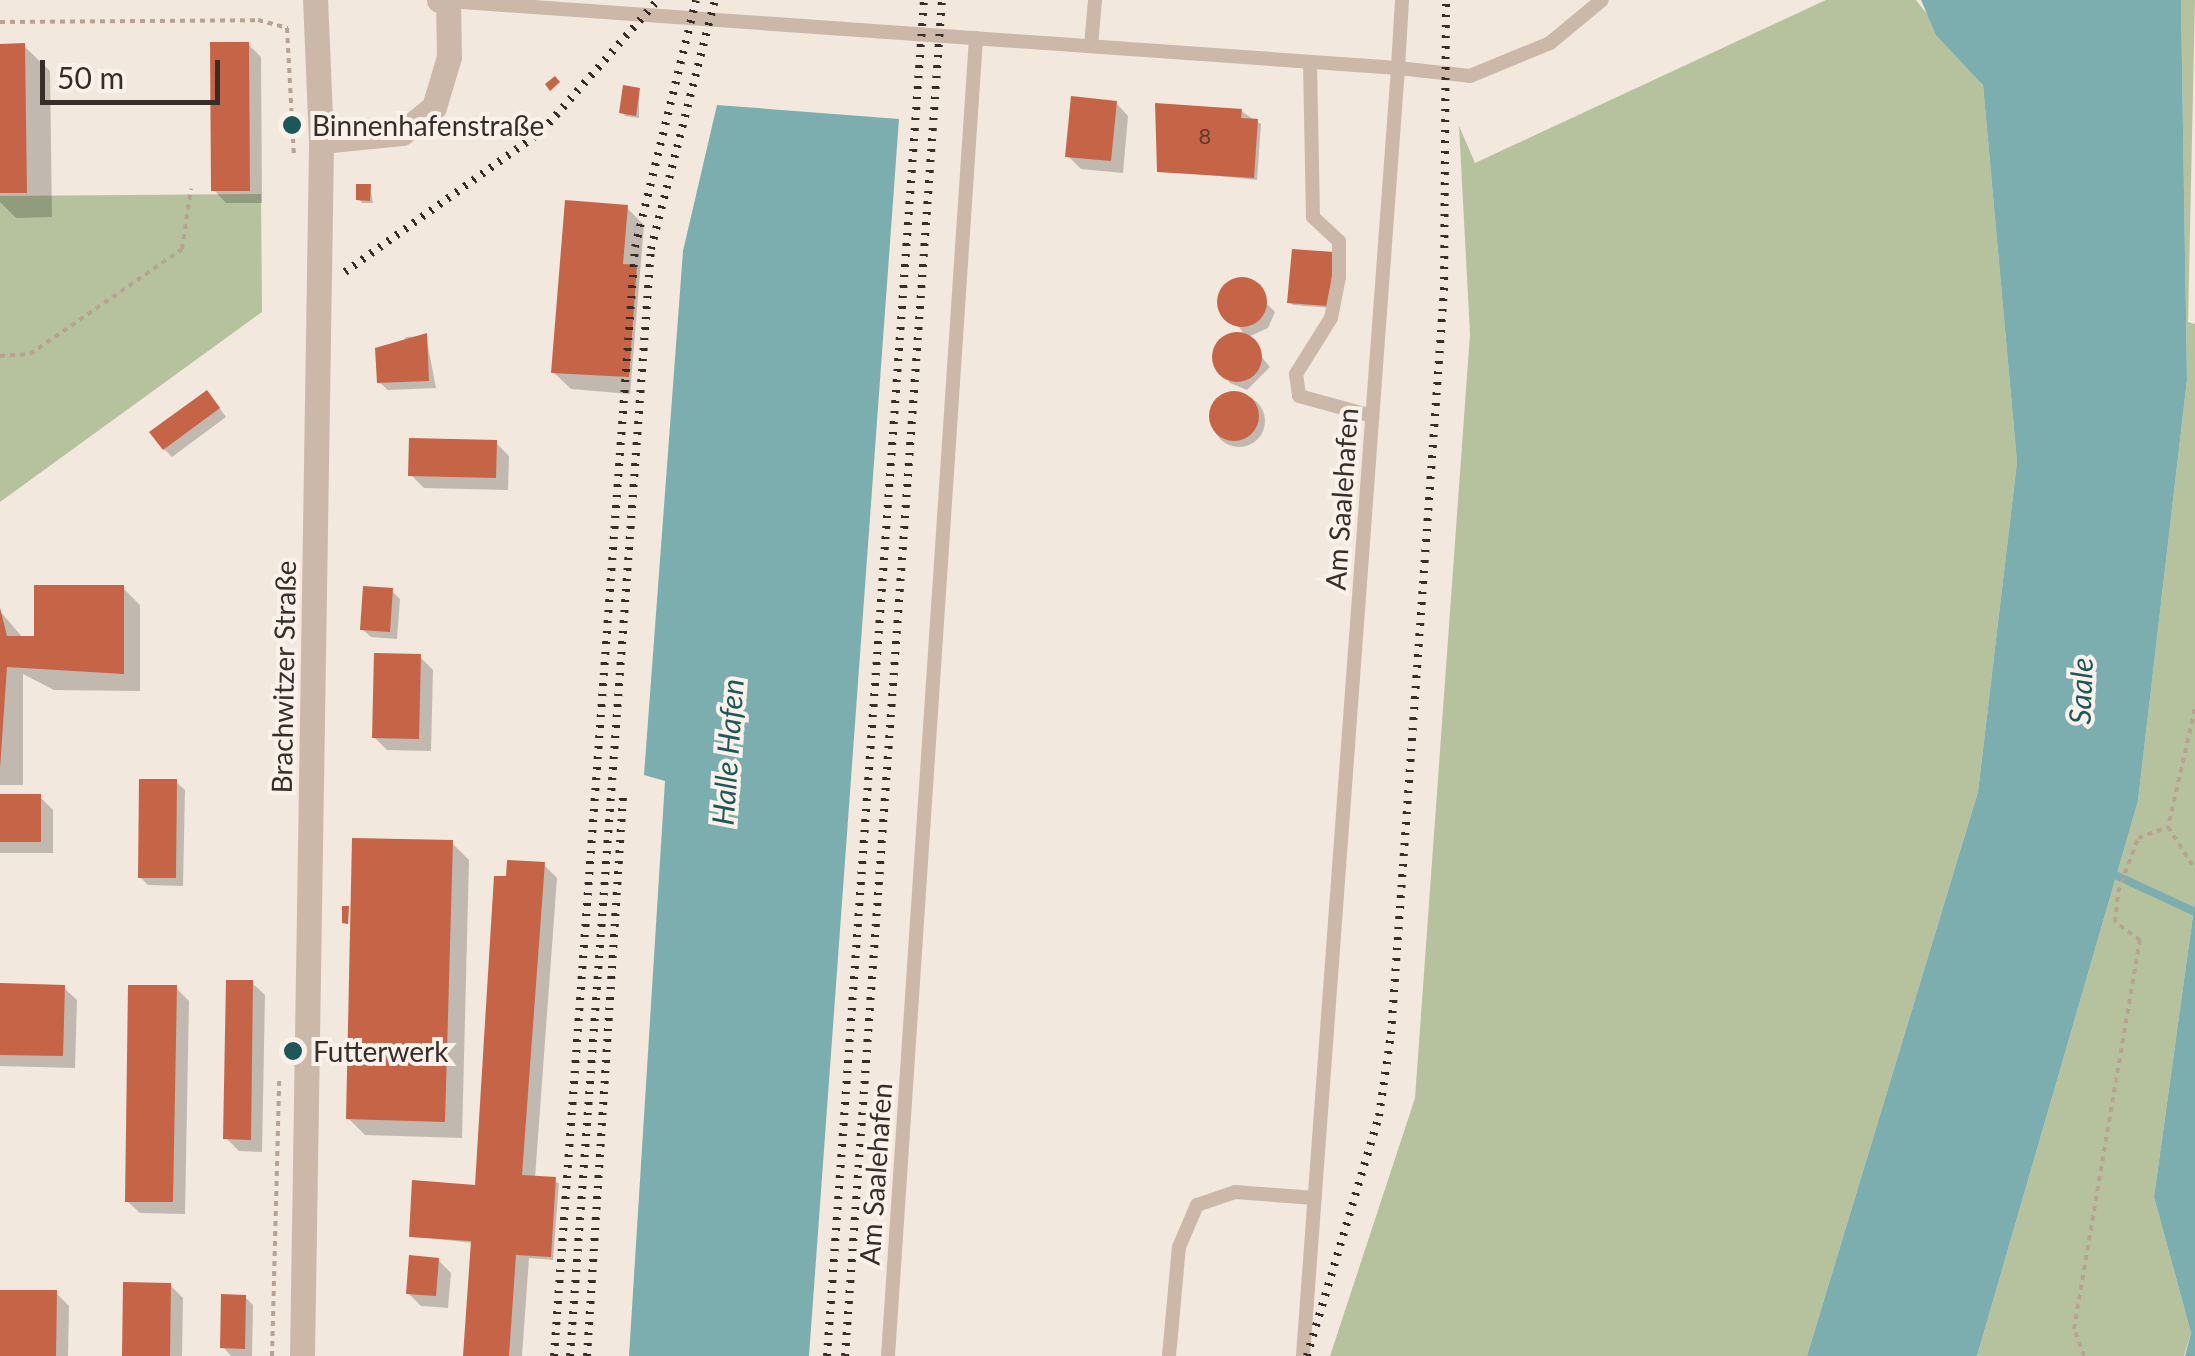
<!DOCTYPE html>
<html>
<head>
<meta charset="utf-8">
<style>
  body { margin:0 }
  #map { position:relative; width:2195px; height:1356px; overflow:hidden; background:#f2e8dd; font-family:Lato,sans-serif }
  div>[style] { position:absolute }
  .green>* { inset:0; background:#b6c29d }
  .water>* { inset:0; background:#7caeb0 }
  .shadow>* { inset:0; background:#0003 }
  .round { border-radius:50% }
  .stream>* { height:8px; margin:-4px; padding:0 4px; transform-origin:4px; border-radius:4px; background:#7caeb0 }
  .building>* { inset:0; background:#c66447 }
  .path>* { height:4px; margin-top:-2px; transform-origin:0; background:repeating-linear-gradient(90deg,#b7a293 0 5px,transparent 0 10px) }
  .lane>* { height:14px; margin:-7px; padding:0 7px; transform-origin:7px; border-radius:7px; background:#cbb8a9 }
  .street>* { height:25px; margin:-12.5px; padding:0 12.5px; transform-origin:12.5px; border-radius:12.5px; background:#cbb8a9 }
  .rail>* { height:8px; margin-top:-4px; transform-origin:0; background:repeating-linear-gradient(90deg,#382d29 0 2.5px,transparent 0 10.5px) }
  .dots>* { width:28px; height:28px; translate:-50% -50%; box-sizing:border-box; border:5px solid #faf2ea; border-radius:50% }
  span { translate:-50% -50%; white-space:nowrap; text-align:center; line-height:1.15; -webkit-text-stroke:8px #faf2ea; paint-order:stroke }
  .number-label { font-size:22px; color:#5c3b30 }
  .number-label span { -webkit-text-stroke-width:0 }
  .poi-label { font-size:28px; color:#382d29 }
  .left { translate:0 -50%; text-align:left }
  .street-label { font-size:28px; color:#382d29 }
  .water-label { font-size:30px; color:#1e575a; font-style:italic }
  .scale { position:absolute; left:40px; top:60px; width:180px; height:45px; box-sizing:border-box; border:5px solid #382d29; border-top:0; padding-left:12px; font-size:30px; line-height:35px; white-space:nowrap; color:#382d29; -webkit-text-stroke:8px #faf2ea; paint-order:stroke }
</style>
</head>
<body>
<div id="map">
  <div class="green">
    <div style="clip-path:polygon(1826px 0,1916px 0,1983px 85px,2017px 462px,1978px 792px,1807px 1356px,1330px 1356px,1415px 1098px,1470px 334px,1459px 126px,1475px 163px)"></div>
    <div style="clip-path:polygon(2181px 0,2195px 0,2188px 322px,2195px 324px,2195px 901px,2154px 1197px,2191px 1333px,2184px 1356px,1977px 1356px,2138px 801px,2187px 380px)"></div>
    <div style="clip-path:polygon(261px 194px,262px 312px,0 502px,0 196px)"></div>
  </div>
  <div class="water">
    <div style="clip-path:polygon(1921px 0,2181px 0,2187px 380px,2138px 801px,1977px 1356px,1807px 1356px,1978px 792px,2017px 462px,1983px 85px,1936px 35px)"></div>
    <div style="clip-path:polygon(717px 105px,899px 119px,809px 1356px,629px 1356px,665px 781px,644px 775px,683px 251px)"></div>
    <div style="clip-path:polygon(2195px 901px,2195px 1356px,2185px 1356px,2191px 1333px,2154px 1197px)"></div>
  </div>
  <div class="shadow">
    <div style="clip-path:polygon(248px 44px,261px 57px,262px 203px,226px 203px,214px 190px)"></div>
    <div style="clip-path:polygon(0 46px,24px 46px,50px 71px,52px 217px,16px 218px,0 202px)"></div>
    <div style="clip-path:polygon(639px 90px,639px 118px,625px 116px,622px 112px)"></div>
    <div style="clip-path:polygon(1116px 103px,1128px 116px,1123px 173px,1081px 169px,1068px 156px)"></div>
    <div style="clip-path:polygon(1241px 111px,1261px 124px,1257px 180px,1160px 170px)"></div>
    <div style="clip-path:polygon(370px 186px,373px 203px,362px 203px,359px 199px)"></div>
    <div style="clip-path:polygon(627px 208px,644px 225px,630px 394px,571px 389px,553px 372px)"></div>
    <div style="clip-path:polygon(1332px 255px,1332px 308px,1293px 305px,1290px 302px)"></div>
    <div style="clip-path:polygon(1242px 279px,1275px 312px,1268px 328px,1246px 338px,1270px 367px,1247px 390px,1230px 383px,1214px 358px,1221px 341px,1243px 332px,1218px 302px)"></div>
    <div style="clip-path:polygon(426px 336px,436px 388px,388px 390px,379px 382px,406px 337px)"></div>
    <div class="round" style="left:1213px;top:395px;width:52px;height:52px"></div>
    <div style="clip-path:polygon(214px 401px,226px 417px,172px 457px,164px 449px)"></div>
    <div style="clip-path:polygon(496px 443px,509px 456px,508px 490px,424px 488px,411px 475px)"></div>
    <div style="clip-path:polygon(123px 588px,140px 605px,140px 691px,54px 690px,23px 674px,23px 785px,0 785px,0 611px,23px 638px,36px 638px)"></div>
    <div style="clip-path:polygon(392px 591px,400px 599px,397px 639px,371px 637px,362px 629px)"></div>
    <div style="clip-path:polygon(420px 657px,433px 670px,431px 751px,387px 750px,374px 737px)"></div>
    <div style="clip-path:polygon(176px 782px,185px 790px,183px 886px,148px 885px,140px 877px)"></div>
    <div style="clip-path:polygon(0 797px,40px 797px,53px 810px,53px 853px,0 853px)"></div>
    <div style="clip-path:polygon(452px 843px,469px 860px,462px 1138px,365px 1135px,348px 1118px)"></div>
    <div style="clip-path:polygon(544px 865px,557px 878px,535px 1178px,559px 1183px,553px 1260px,529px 1258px,522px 1356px,465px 1356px,472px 1243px,411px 1236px,476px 1187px,508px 879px)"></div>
    <div style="clip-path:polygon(252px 983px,265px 995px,262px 1152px,239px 1151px,226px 1138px)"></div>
    <div style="clip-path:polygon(0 986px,64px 988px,77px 1000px,75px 1068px,0 1066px)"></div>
    <div style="clip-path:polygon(176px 988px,189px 1001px,185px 1214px,140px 1213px,127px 1201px)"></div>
    <div style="clip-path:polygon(438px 1260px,451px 1273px,448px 1308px,421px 1306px,408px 1293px)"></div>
    <div style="clip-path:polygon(170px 1285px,183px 1298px,182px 1356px,124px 1356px)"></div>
    <div style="clip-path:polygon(0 1290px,56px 1293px,69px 1306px,68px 1356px,0 1356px)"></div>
    <div style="clip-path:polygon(245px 1297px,253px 1305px,252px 1356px,231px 1356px,223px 1347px)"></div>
  </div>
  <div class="stream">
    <div style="left:2111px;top:873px;width:90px;rotate:24.9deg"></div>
  </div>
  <div class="building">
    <div style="clip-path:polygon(210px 42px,249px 42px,250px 191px,211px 191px)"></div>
    <div style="clip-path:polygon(25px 43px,27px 193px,0 193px,0 44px)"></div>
    <div style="clip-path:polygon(555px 76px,560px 82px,550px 91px,545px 84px)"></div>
    <div style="clip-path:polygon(623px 85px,640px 88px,636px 116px,619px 113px)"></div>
    <div style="clip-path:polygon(1071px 96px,1117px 101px,1111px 161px,1065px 157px)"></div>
    <div style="clip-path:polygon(1155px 103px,1242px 109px,1241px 118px,1258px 119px,1254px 178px,1157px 172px)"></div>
    <div style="clip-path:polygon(356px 184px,371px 184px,370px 201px,356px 200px)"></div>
    <div style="clip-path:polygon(565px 200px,628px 205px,623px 264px,637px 265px,629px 377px,551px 373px)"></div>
    <div style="clip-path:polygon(1292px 249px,1334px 252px,1329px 306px,1287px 303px)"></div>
    <div class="round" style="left:1217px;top:277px;width:50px;height:50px"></div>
    <div class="round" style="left:1212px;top:332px;width:50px;height:50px"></div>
    <div style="clip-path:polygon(427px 333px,429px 381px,377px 383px,375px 348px)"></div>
    <div style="clip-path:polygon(207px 390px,220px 408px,163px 450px,149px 432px)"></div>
    <div class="round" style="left:1209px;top:391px;width:50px;height:50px"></div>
    <div style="clip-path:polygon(409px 438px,497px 440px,496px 478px,408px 476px)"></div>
    <div style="clip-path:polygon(34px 585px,124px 585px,124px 674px,7px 667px,0 769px,0 608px,7px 636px,34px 636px)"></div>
    <div style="clip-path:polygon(363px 586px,393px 588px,390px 632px,360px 630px)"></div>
    <div style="clip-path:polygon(374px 653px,421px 654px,419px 739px,372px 738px)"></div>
    <div style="clip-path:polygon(139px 779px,177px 779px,176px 878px,138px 878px)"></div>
    <div style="clip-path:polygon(0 794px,41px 794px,41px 842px,0 842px)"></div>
    <div style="clip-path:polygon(352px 838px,453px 840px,445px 1122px,346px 1119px)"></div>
    <div style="clip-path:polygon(507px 860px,545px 862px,522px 1175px,556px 1177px,551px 1257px,516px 1255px,509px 1356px,463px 1356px,471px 1241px,409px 1237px,412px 1180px,475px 1185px,494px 876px,506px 876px)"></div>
    <div style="clip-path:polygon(342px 906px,349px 906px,348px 924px,342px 923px)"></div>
    <div style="clip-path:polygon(226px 980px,253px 980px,251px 1140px,223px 1139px)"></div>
    <div style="clip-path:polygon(0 983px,65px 985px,63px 1056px,0 1055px)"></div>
    <div style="clip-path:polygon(128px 985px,177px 985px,173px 1202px,125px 1202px)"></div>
    <div style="clip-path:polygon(409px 1255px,439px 1258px,436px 1296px,406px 1294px)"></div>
    <div style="clip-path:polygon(123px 1282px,171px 1283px,170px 1356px,122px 1356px)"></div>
    <div style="clip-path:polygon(0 1290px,57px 1290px,56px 1356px,0 1356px)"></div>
    <div style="clip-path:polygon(221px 1294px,246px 1295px,245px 1349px,220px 1348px)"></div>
  </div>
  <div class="path">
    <div style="left:0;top:22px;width:258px;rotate:-0.4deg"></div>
    <div style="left:258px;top:20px;width:31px;rotate:15deg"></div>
    <div style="left:287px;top:28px;width:128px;rotate:86.9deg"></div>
    <div style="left:0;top:356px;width:30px;rotate:-4deg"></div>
    <div style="left:30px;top:354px;width:185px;rotate:-34.6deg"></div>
    <div style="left:182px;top:249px;width:61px;rotate:-81.5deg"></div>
    <div style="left:2195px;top:709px;width:121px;rotate:102.9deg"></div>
    <div style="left:2168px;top:827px;width:50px;rotate:57.3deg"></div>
    <div style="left:272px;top:1356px;width:275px;rotate:-88.5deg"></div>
    <div style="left:2084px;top:1356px;width:29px;rotate:-110deg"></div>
    <div style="left:2074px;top:1329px;width:395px;rotate:-80.4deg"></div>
    <div style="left:2140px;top:940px;width:31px;rotate:-144deg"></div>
    <div style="left:2115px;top:922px;width:30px;rotate:-84deg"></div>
    <div style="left:2118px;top:892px;width:58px;rotate:-69.7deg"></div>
    <div style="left:2138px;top:838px;width:32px;rotate:-20deg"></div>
  </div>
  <div class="lane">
    <div style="left:1402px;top:0;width:68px;rotate:93.4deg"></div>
    <div style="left:1398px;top:68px;width:72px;rotate:6.3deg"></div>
    <div style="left:1470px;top:76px;width:87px;rotate:-22.4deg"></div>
    <div style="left:1550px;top:43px;width:67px;rotate:-39.6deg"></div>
    <div style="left:448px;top:1px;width:952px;rotate:4.03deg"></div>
    <div style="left:1398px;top:68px;width:1291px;rotate:94.22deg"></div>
    <div style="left:1091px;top:46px;width:46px;rotate:-85deg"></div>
    <div style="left:1310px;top:62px;width:155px;rotate:88.9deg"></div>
    <div style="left:1313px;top:217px;width:35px;rotate:43deg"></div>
    <div style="left:1339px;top:241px;width:36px;rotate:90deg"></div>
    <div style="left:1339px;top:277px;width:42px;rotate:101deg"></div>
    <div style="left:1331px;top:318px;width:66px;rotate:122deg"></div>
    <div style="left:1296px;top:374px;width:22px;rotate:82deg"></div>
    <div style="left:1299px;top:396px;width:76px;rotate:15.3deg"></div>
    <div style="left:888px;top:1356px;width:1321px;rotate:-86.18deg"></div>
    <div style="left:1169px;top:1356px;width:109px;rotate:-84.8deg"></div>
    <div style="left:1179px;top:1247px;width:46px;rotate:-66.8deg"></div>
    <div style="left:1197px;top:1205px;width:40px;rotate:-18.9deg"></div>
    <div style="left:1235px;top:1192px;width:80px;rotate:4.3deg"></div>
  </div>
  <div class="street">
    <div style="left:321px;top:141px;width:81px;rotate:-5.6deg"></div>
    <div style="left:402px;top:133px;width:41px;rotate:-39.1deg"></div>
    <div style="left:434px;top:107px;width:52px;rotate:-73.3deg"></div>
    <div style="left:449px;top:57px;width:56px;rotate:-91deg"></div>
    <div style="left:448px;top:1px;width:9px;rotate:-174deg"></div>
    <div style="left:302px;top:1356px;width:1215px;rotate:-89.1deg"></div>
    <div style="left:321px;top:141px;width:141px;rotate:-92.4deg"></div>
  </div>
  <div class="rail">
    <div style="left:345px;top:272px;width:242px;rotate:-35.6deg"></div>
    <div style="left:542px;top:131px;width:175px;rotate:-48.5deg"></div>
    <div style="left:554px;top:1356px;width:1112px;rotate:-85.82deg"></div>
    <div style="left:635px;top:247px;width:254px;rotate:-76.1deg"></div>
    <div style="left:570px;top:1356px;width:1110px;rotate:-85.82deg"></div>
    <div style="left:651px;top:249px;width:257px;rotate:-75.6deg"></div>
    <div style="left:587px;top:1356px;width:560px;rotate:-86.32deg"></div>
    <div style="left:827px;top:1356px;width:1359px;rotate:-85.91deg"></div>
    <div style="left:845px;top:1356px;width:1359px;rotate:-85.91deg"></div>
    <div style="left:1307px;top:1356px;width:251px;rotate:-73.3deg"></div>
    <div style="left:1379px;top:1116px;width:83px;rotate:-81.7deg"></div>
    <div style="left:1391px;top:1034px;width:746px;rotate:-85.93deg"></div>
    <div style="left:1444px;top:290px;width:290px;rotate:-89.6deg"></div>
  </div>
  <div class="dots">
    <div style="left:292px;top:125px;background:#1e575a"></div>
    <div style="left:293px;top:1051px;background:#1e575a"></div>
  </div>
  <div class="number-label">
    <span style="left:1205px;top:136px">8</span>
  </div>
  <div class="poi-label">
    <span class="left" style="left:312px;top:125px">Binnenhafenstraße</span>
    <span class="left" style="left:313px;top:1051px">Futterwerk</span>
  </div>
  <div class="street-label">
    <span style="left:1341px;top:499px;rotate:-86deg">Am Saalehafen</span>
    <span style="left:283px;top:677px;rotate:-89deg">Brachwitzer Straße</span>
    <span style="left:875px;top:1174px;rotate:-86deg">Am Saalehafen</span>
  </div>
  <div class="water-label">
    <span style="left:2080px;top:691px;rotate:-88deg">Saale</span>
    <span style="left:727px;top:752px;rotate:-86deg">Halle Hafen</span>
  </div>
  <div class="scale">50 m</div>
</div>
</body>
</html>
